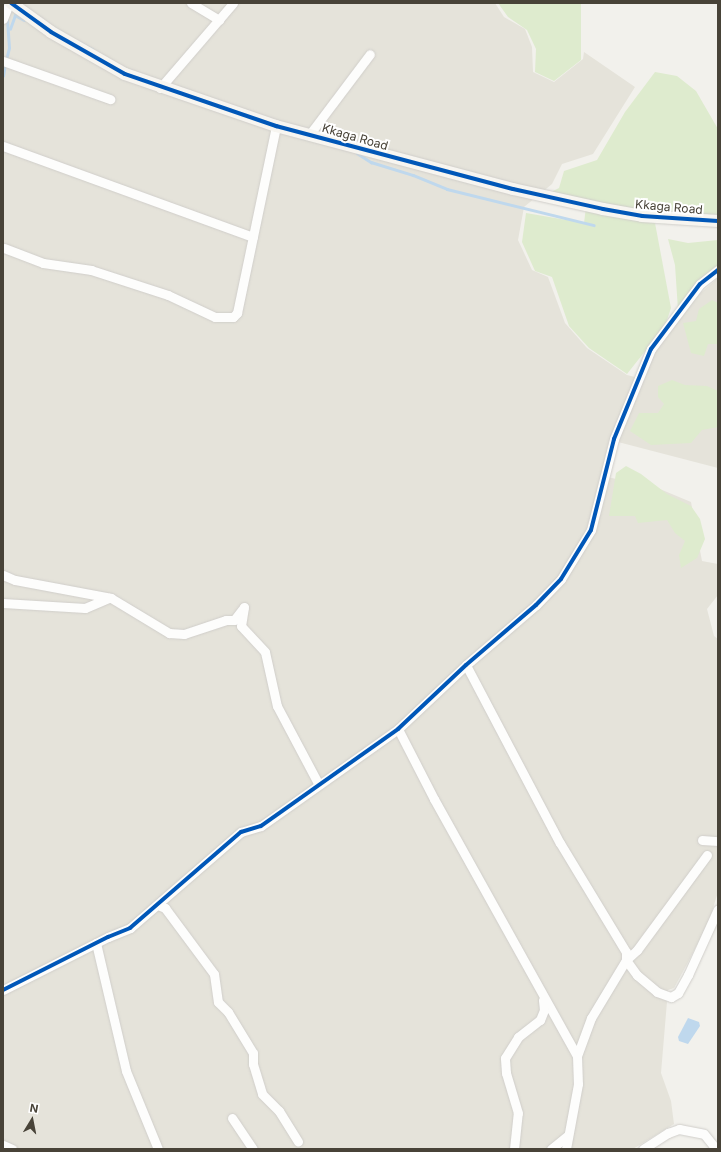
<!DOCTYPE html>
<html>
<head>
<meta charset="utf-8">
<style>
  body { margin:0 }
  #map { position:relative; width:721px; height:1152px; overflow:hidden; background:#f2f1ec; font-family:Inter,sans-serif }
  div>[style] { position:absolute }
  .residential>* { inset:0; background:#e5e3da }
  .green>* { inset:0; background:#deebce }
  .water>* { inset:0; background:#bfd8ed }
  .stream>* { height:2.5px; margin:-1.25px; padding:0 1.25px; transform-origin:1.25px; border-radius:1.25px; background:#bfd8ed }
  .roads { filter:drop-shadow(0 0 1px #d0ceca) drop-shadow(0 0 1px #d0ceca) }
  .street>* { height:9px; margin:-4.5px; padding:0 4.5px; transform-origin:4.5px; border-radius:4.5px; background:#fdfdfc }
  .secondary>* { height:12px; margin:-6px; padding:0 6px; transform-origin:6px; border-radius:6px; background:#f7f5f0 }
  .cycleway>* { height:4px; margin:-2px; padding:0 2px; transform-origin:2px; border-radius:2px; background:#0057b8 }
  span { translate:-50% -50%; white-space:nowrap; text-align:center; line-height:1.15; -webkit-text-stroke:4px #fff; paint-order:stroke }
  .street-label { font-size:12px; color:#484338 }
  .frame { position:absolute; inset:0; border:4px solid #484338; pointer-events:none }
  .north { position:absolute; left:12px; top:1100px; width:40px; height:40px; -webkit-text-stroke:3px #fff; paint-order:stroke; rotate:10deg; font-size:11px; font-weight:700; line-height:16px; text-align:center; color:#484338 }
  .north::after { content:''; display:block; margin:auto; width:14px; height:18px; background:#484338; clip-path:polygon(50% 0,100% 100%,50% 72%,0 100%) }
</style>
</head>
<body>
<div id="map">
  <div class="residential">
    <div style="clip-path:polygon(3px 3px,495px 3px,504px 17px,525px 29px,532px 47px,533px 72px,554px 82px,583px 59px,584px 52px,635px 87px,593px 154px,562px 164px,552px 184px,524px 207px,518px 240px,532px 270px,548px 277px,565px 323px,587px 348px,627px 375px,639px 378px,655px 351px,697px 296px,718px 278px,718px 468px,618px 442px,607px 477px,655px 487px,691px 502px,702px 561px,718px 564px,718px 595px,707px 609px,714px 636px,718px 639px,718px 892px,709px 921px,686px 966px,674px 988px,668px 990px,661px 1073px,671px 1101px,674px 1124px,633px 1149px,3px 1149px)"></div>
  </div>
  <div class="green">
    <div style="clip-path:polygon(498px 3px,581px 3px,581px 60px,554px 81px,535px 72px,536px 49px,527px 30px,508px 17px)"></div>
    <div style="clip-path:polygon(655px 72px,677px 76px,696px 91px,718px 129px,718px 226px,655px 223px,671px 308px,665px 326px,627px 374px,589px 348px,569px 326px,552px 277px,535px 271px,522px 242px,526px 213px,584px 223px,586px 207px,543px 196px,559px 188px,564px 171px,597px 160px,625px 112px)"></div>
    <div style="clip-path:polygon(668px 239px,688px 243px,718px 240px,718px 269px,678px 310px,675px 265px)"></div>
    <div style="clip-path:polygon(712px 300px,718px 303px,718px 344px,708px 344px,704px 356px,691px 353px,683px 323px,696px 321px,699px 309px)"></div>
    <div style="clip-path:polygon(672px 380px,685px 385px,707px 386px,718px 391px,718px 427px,702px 430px,691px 443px,651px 445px,630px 431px,639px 413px,658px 413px,664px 404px,658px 397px,658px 386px)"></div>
    <div style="clip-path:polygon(626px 466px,641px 474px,667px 494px,691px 506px,700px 519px,705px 539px,697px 558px,681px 568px,679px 555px,685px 541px,675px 533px,667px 520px,638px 523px,635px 516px,609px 516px,616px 473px)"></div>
  </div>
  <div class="water">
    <div style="clip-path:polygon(688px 1018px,699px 1022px,700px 1026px,688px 1044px,679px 1041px,678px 1037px)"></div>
  </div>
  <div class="stream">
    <div style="left:10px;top:29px;width:15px;rotate:-70deg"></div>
    <div style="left:15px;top:15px;width:10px;rotate:29deg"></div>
    <div style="left:79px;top:42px;width:15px;rotate:28deg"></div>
    <div style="left:6px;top:60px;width:12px;rotate:-76deg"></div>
    <div style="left:9px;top:48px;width:29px;rotate:-94deg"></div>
    <div style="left:3px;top:76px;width:11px;rotate:-80deg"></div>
    <div style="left:357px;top:153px;width:17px;rotate:33deg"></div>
    <div style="left:371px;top:162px;width:44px;rotate:17.2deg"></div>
    <div style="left:413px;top:175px;width:37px;rotate:22deg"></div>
    <div style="left:447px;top:189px;width:151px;rotate:13.8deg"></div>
  </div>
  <div class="roads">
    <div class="street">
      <div style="left:191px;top:3px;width:33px;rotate:31deg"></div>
      <div style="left:3px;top:19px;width:17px;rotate:-69deg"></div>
      <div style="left:3px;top:61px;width:114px;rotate:19.6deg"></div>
      <div style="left:160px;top:88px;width:112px;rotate:-49.3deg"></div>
      <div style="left:309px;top:135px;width:101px;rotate:-53deg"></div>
      <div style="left:3px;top:146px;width:266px;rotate:20deg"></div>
      <div style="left:4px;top:248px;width:42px;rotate:21deg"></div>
      <div style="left:43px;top:263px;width:49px;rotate:8.3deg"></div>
      <div style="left:91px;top:270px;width:81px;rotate:18deg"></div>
      <div style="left:168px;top:295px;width:52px;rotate:25.1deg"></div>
      <div style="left:215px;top:317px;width:18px"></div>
      <div style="left:233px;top:317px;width:6px;rotate:-45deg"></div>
      <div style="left:237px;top:313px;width:191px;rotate:-78.2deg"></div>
      <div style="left:3px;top:575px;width:13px;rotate:23deg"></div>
      <div style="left:15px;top:580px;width:98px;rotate:10.6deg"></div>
      <div style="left:111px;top:598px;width:68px;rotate:31.1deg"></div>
      <div style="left:169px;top:633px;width:15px;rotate:4deg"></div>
      <div style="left:184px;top:634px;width:44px;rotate:-18.4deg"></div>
      <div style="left:226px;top:620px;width:8px"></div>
      <div style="left:234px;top:620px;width:16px;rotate:-52deg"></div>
      <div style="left:244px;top:607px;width:19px;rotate:99deg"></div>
      <div style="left:241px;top:626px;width:35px;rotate:47deg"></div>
      <div style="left:265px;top:652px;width:55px;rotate:77.5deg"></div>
      <div style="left:277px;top:706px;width:89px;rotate:62deg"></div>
      <div style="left:3px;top:603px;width:82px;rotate:3.5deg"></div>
      <div style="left:85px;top:608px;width:26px;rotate:-23deg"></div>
      <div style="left:466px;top:665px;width:201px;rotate:62.2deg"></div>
      <div style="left:560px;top:843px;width:127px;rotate:58.8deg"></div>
      <div style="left:626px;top:952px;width:8px;rotate:90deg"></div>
      <div style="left:626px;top:960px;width:68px;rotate:121.1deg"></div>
      <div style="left:591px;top:1018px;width:40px;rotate:110.2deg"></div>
      <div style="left:398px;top:729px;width:79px;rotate:62.8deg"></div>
      <div style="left:434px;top:799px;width:294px;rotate:60.9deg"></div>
      <div style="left:577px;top:1056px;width:28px;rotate:88deg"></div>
      <div style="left:578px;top:1084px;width:66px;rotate:100.5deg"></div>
      <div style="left:702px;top:840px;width:16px;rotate:4deg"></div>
      <div style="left:707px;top:855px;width:118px;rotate:126.4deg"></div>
      <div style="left:637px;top:950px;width:15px;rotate:138deg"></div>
      <div style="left:626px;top:960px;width:19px;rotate:54deg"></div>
      <div style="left:637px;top:975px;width:26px;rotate:40deg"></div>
      <div style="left:657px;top:992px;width:15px;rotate:20deg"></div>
      <div style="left:671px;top:997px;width:8px;rotate:-30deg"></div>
      <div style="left:678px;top:993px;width:21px;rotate:-61deg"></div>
      <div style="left:688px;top:975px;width:72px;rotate:-65.6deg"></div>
      <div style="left:158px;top:905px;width:8px;rotate:23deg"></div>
      <div style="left:165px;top:908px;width:82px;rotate:53.4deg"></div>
      <div style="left:214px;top:974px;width:28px;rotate:82deg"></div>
      <div style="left:218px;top:1002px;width:14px;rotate:45deg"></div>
      <div style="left:228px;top:1012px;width:48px;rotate:58.6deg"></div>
      <div style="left:253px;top:1053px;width:11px;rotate:90deg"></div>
      <div style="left:253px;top:1064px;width:31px;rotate:73deg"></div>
      <div style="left:262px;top:1094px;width:24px;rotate:45deg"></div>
      <div style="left:279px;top:1111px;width:36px;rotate:58deg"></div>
      <div style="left:96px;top:943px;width:131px;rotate:76.8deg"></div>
      <div style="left:126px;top:1071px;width:84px;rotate:67.7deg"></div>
      <div style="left:3px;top:990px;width:118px;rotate:-26.8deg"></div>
      <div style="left:108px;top:937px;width:24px;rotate:-22deg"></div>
      <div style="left:130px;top:928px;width:147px;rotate:-40.9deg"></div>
      <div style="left:241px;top:832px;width:21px;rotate:-17deg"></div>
      <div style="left:261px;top:826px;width:168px;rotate:-35.3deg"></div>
      <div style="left:398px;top:729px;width:93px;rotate:-43.3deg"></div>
      <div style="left:466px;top:665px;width:92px;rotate:-40.6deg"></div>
      <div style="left:536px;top:605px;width:36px;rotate:-46deg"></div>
      <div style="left:561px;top:579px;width:57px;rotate:-58.5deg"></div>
      <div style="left:591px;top:530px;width:94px;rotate:-75.8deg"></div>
      <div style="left:614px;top:439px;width:97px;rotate:-67.7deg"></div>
      <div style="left:651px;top:349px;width:81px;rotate:-53deg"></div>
      <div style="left:700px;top:284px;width:23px;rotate:-38deg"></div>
      <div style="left:232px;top:1118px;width:37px;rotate:56deg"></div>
      <div style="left:3px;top:1145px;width:10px;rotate:24deg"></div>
      <div style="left:514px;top:1149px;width:36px;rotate:-84deg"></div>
      <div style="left:518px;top:1113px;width:42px;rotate:-106.7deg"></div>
      <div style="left:506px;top:1073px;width:15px;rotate:-94deg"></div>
      <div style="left:505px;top:1058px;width:25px;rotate:-58deg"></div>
      <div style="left:518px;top:1037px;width:28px;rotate:-38deg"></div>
      <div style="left:540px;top:1020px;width:11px;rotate:-68deg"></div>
      <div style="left:544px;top:1010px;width:10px;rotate:-96deg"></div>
      <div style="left:551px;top:1149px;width:21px;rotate:-39deg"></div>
      <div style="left:643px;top:1149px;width:30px;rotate:-33deg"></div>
      <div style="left:668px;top:1133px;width:12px;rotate:-20deg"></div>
      <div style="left:679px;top:1129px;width:25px;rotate:11deg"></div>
      <div style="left:704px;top:1134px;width:19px;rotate:51deg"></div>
    </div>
    <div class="secondary">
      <div style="left:11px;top:3px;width:49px;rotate:35.9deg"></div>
      <div style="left:51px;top:32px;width:85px;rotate:29.6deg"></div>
      <div style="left:125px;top:74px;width:160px;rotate:19deg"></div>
      <div style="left:276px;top:126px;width:245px;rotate:14.9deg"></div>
      <div style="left:513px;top:189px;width:92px;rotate:12.5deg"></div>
      <div style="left:603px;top:209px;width:40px;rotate:10deg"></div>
      <div style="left:642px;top:216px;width:76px;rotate:3.8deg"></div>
    </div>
  </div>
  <div class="cycleway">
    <div style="left:11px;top:3px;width:49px;rotate:35.9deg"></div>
    <div style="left:51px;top:32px;width:85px;rotate:29.6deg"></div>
    <div style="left:125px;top:74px;width:160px;rotate:19deg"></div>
    <div style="left:276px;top:126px;width:245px;rotate:14.9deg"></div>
    <div style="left:513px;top:189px;width:92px;rotate:12.5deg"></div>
    <div style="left:603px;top:209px;width:40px;rotate:10deg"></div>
    <div style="left:642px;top:216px;width:76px;rotate:3.8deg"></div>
    <div style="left:3px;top:990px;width:118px;rotate:-26.8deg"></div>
    <div style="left:108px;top:937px;width:24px;rotate:-22deg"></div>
    <div style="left:130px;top:928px;width:147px;rotate:-40.9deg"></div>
    <div style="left:241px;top:832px;width:21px;rotate:-17deg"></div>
    <div style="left:261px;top:826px;width:168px;rotate:-35.3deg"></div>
    <div style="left:398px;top:729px;width:93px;rotate:-43.3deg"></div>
    <div style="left:466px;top:665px;width:92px;rotate:-40.6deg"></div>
    <div style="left:536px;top:605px;width:36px;rotate:-46deg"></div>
    <div style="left:561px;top:579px;width:57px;rotate:-58.5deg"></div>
    <div style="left:591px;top:530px;width:94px;rotate:-75.8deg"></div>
    <div style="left:614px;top:439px;width:97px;rotate:-67.7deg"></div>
    <div style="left:651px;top:349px;width:81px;rotate:-53deg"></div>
    <div style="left:700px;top:284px;width:23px;rotate:-38deg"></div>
  </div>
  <div class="street-label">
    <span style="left:355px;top:137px;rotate:16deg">Kkaga Road</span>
    <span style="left:669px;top:207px;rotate:5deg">Kkaga Road</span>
  </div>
  <div class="frame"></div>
  <div class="north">N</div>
</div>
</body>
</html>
